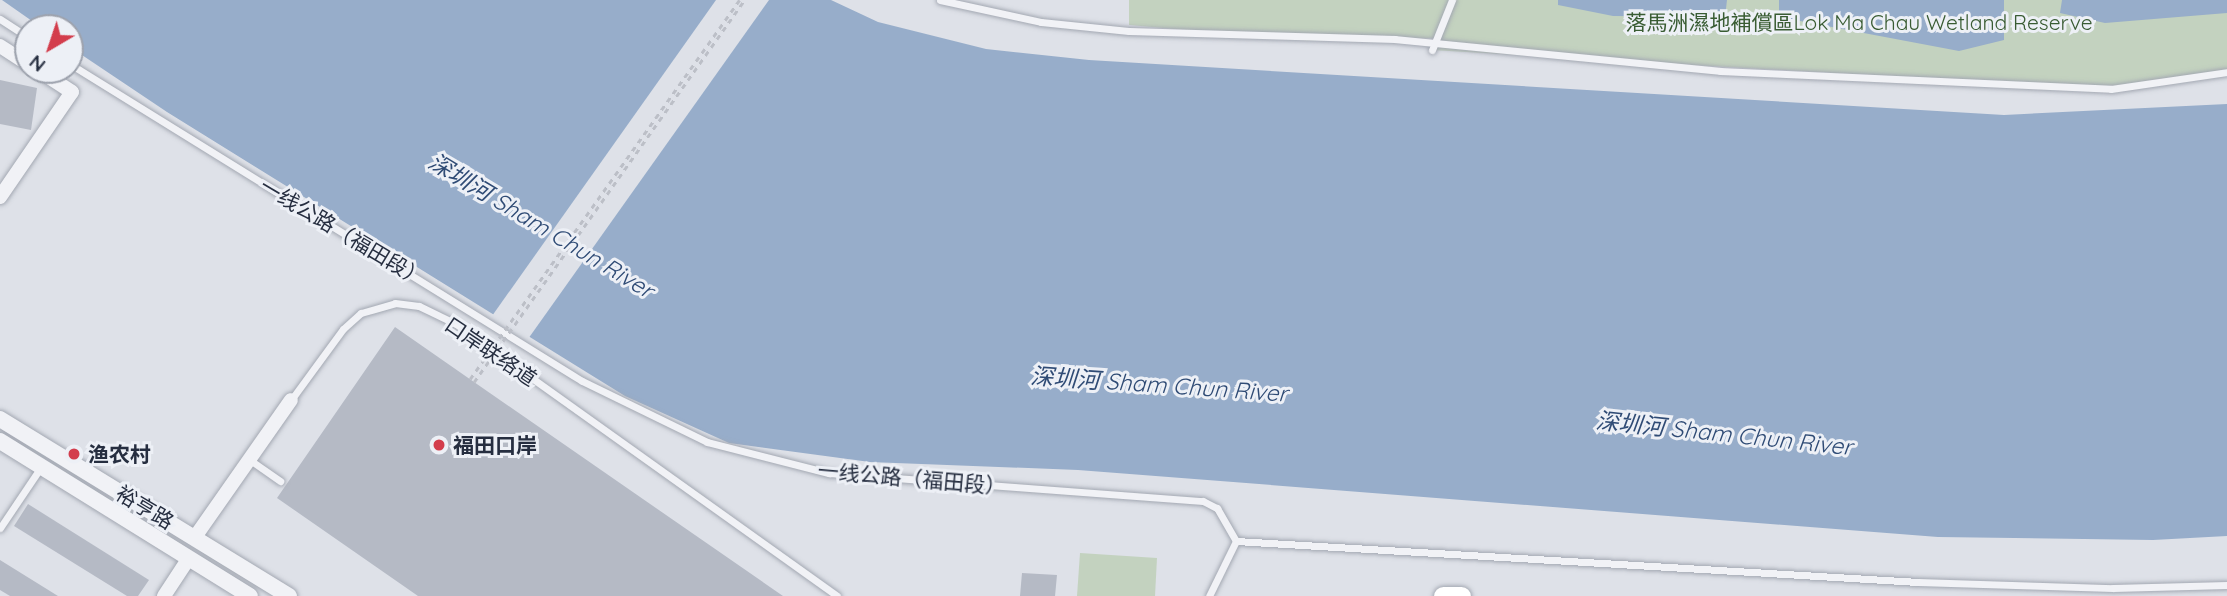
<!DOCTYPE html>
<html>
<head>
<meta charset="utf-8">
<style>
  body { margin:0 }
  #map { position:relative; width:2227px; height:596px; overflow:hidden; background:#dee1e8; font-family:Quicksand,"Noto Sans SC",sans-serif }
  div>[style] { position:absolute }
  .green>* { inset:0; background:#c3d2bf }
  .water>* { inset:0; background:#97adca }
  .pier>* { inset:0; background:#dee1e8 }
  .building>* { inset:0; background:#b5bac5 }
  .roads { filter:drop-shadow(0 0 2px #a3a8b2) drop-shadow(0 0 2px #a3a8b2) }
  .service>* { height:7px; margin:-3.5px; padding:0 3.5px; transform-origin:3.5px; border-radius:3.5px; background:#f1f2f6 }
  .minor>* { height:14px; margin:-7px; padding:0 7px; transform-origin:7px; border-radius:7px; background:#f1f2f6 }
  .tertiary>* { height:16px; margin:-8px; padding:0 8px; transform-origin:8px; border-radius:8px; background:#f1f2f6 }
  .secondary>* { height:19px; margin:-9.5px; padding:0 9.5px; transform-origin:9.5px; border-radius:9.5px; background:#fff }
  .path-bridge>* { height:2.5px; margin-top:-1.25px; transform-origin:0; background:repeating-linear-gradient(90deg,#bcbfc7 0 5px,transparent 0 10px) }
  .dots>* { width:19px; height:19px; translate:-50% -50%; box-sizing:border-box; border:4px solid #edf0f6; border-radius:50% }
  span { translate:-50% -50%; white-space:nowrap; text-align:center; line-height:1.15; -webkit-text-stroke:6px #edf0f6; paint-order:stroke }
  .park-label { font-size:21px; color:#395c33 }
  .street-label { font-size:21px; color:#262e40 }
  .poi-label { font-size:21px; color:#262e40; font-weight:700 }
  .left { translate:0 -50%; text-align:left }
  .water-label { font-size:23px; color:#2f4b75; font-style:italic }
  .north { position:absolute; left:14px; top:14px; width:70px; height:70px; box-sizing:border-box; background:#edf0f6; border:2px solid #9da2ad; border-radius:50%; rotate:219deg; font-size:19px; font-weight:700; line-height:28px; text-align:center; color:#262e40 }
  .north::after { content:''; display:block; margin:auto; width:24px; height:32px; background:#d33d4c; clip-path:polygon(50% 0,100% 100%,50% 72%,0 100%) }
</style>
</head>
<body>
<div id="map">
  <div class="green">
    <div style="clip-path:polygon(1129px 0,2227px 0,2227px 72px,2111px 89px,1432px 50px,1436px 38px,1311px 41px,1129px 25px)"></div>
    <div style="clip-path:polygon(1080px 553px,1157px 558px,1155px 596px,1077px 596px)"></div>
  </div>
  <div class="water">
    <div style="clip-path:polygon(2px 0,831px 0,878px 22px,986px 49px,1089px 60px,2004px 115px,2227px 104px,2227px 536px,2153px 540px,1938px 537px,1078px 470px,870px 462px,729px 443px,625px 396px,167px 112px,70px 47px,70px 28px,42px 28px)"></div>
    <div style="clip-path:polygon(1558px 0,1727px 0,1725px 17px,1613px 16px,1558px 5px)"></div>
    <div style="clip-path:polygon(1779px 0,2004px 0,2004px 40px,1959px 51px,1779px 17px)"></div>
    <div style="clip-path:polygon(2062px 0,2227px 0,2227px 13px,2105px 23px,2060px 13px)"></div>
  </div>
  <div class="pier">
    <div style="clip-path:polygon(716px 0,769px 0,528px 339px,492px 316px)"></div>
  </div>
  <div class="building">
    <div style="clip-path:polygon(0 80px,37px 88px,31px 130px,0 124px)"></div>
    <div style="clip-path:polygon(395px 327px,474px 382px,783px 596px,418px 596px,277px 498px)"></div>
    <div style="clip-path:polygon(28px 504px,149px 580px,138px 596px,127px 596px,14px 526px)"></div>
    <div style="clip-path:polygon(0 560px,58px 596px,10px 596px,0 590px)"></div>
    <div style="clip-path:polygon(1022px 573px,1057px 575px,1055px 596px,1020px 596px)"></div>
  </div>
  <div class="roads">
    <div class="service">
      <div style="left:940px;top:0;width:103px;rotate:12.3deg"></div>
      <div style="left:1041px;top:22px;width:88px;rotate:5.8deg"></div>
      <div style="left:1129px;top:31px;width:266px;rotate:1.7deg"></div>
      <div style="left:1395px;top:39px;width:327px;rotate:5.6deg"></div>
      <div style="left:1720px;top:71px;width:391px;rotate:2.6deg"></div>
      <div style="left:2111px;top:89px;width:117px;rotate:-8.3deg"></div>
      <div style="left:0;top:19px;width:33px;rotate:33deg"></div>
      <div style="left:1432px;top:50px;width:54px;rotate:-68.2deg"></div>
      <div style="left:70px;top:64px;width:602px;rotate:31.76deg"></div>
      <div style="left:582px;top:381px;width:139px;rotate:26deg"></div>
      <div style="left:707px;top:442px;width:126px;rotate:14.3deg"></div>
      <div style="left:829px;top:473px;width:375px;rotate:4.3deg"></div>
      <div style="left:1203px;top:501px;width:16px;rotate:27deg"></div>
      <div style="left:1217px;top:508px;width:38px;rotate:60deg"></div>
      <div style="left:1236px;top:541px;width:61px;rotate:116.1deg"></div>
      <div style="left:291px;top:400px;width:88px;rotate:-53.8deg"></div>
      <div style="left:343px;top:329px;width:24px;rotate:-42deg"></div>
      <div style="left:361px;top:313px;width:35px;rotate:-16deg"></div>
      <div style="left:395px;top:303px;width:24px;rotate:7deg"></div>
      <div style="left:419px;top:306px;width:41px;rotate:25.9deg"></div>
      <div style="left:456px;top:324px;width:468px;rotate:35.5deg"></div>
      <div style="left:250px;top:460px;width:37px;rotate:35deg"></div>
      <div style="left:0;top:528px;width:73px;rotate:-56.1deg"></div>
      <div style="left:1236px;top:541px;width:683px;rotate:3.44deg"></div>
      <div style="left:1918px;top:582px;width:195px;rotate:1.8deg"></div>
      <div style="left:2113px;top:588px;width:114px;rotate:-1.5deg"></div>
    </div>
    <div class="minor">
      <div style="left:0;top:46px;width:33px;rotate:33deg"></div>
      <div style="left:0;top:197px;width:127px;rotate:-55.6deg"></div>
      <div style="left:72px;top:92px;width:40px;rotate:-147.1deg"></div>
      <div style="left:195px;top:537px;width:167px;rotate:-55deg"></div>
      <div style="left:164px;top:596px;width:45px;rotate:-56.7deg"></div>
    </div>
    <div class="tertiary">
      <div style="left:0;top:419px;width:339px;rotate:31.5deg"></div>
      <div style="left:0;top:441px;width:294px;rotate:31.8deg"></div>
    </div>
    <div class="secondary">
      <div style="left:1443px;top:596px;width:18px"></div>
    </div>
  </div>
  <div class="path-bridge">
    <div style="left:470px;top:379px;width:465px;rotate:-54.6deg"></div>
    <div style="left:474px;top:382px;width:468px;rotate:-54.7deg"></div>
  </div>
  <div class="dots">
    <div style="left:439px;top:445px;background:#d33d4c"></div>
    <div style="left:74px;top:454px;background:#d33d4c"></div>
  </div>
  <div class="park-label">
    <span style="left:1859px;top:22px">落馬洲濕地補償區Lok Ma Chau Wetland Reserve</span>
  </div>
  <div class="street-label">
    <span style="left:343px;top:232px;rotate:31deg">一线公路（福田段）</span>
    <span style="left:491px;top:351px;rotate:34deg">口岸联络道</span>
    <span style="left:912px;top:478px;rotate:5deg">一线公路（福田段）</span>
    <span style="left:145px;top:507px;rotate:31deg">裕亨路</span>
  </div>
  <div class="poi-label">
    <span class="left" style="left:453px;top:445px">福田口岸</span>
    <span class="left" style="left:88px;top:454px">渔农村</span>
  </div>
  <div class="water-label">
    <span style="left:541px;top:226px;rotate:31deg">深圳河 Sham Chun River</span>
    <span style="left:1159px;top:385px;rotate:4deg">深圳河 Sham Chun River</span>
    <span style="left:1724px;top:434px;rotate:6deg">深圳河 Sham Chun River</span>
  </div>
  <div class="north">N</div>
</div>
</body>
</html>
